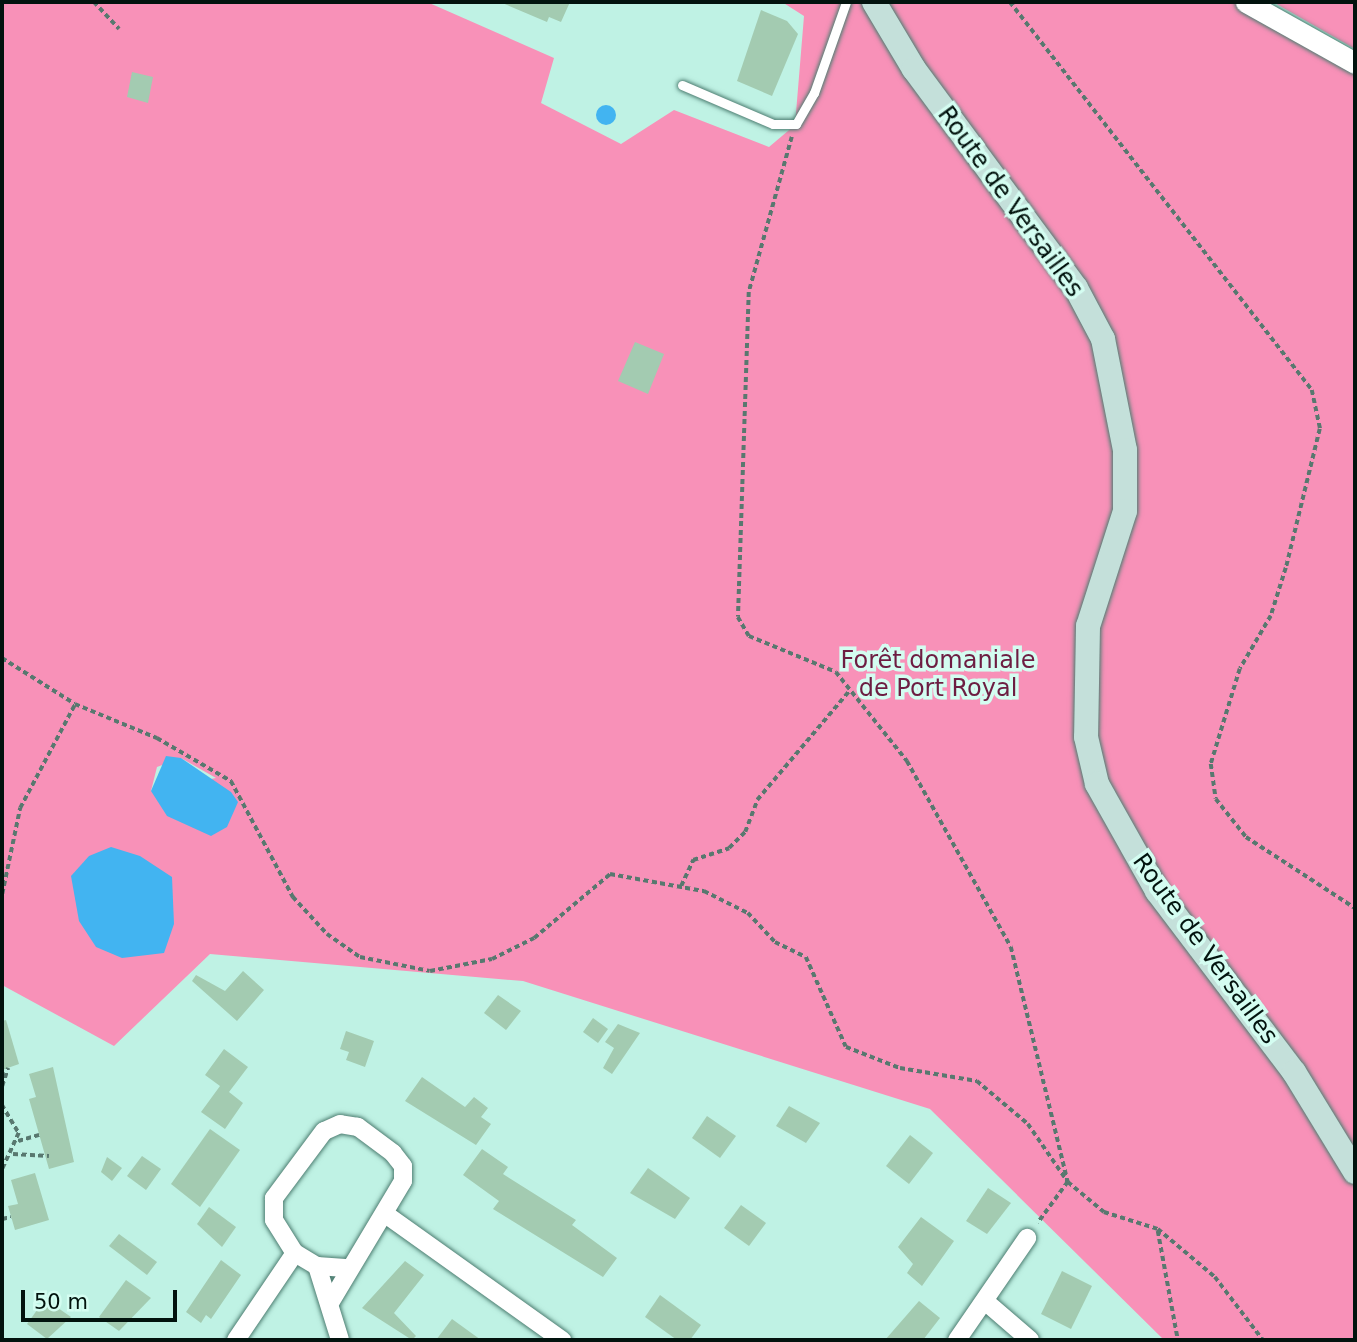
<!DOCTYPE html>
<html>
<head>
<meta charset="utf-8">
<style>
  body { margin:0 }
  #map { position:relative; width:1357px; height:1342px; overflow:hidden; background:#bff2e4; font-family:"DejaVu Sans",sans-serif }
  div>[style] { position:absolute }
  .green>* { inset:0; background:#f891b8 }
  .water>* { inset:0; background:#42b4f1 }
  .round { border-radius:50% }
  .building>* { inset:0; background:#a3cbb1 }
  .path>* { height:3.5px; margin-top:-1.75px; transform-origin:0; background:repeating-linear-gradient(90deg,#58786f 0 5px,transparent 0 8.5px) }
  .roads { filter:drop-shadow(0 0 2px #4d7d71) drop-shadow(0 0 2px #4d7d71) }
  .service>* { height:9px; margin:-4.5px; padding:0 4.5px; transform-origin:4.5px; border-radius:4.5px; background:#fff }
  .minor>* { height:18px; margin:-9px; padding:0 9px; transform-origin:9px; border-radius:9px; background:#fff }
  .tertiary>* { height:21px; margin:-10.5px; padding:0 10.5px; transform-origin:10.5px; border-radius:10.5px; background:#fff }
  .secondary>* { height:24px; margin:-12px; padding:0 12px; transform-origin:12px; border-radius:12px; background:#c4e0da }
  span { translate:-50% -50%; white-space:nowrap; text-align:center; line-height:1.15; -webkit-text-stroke:7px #d4fdf1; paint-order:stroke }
  .street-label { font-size:24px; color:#02130e }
  .park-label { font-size:24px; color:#6d1d42 }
  .frame { position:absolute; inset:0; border:4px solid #02130e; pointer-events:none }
  .scale { position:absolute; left:21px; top:1290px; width:156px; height:32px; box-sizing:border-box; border:4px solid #02130e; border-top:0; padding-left:9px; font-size:21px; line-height:24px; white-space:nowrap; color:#02130e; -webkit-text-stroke:5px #d4fdf1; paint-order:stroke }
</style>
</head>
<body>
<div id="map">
  <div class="green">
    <div style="clip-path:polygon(evenodd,2px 2px,427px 2px,554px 58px,541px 103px,621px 144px,674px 110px,769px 147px,795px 125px,804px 16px,782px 2px,1235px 2px,1355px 69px,1355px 1340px,1164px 1340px,930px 1109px,523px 981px,210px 954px,114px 1046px,2px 985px,2px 2px,181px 758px,216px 778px,151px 791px,157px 767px,181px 758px)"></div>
    <div style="clip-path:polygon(1273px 2px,1355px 2px,1355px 49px)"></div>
  </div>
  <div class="water">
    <div class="round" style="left:596px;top:105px;width:20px;height:20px"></div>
    <div style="clip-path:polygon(166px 756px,181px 758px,231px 792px,238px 802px,227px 827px,211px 836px,167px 816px,151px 791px)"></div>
    <div style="clip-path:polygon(111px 847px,140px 856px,172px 877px,174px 924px,164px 953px,122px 958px,96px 947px,79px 921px,71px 876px,89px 856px)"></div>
  </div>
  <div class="building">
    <div style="clip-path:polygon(500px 2px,570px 2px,561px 22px,549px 17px,547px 22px)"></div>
    <div style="clip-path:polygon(761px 10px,787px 21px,798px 34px,772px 96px,737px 81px)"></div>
    <div style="clip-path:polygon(132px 72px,153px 77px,148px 103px,127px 97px)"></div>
    <div style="clip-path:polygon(635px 342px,664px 354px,648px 394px,618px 381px)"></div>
    <div style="clip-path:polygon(243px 971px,264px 990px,237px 1021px,192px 981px,196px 975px,225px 991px)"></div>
    <div style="clip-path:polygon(498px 995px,521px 1011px,506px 1030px,484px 1013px)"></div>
    <div style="clip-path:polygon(593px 1018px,608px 1029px,598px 1043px,583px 1032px)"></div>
    <div style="clip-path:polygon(6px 1020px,19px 1064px,2px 1070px,2px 1021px)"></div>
    <div style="clip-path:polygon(618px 1024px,640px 1033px,612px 1074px,603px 1068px,614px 1048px,605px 1042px)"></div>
    <div style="clip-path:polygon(346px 1031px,374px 1041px,365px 1067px,346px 1060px,349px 1052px,340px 1049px)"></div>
    <div style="clip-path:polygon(224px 1049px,248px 1067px,229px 1092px,243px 1103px,225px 1129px,201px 1112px,220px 1086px,205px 1075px)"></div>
    <div style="clip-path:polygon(53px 1067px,74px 1162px,49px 1169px,29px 1099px,36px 1097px,29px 1074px)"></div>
    <div style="clip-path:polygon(422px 1077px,465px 1107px,474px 1097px,488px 1108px,481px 1117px,491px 1124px,476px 1145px,405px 1101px)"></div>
    <div style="clip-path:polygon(789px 1106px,820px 1123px,806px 1143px,776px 1126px)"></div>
    <div style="clip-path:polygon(707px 1116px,736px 1136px,720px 1158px,692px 1138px)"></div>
    <div style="clip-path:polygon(210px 1129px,240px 1150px,200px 1207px,171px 1184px)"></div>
    <div style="clip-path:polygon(910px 1135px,933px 1153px,909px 1184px,886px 1166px)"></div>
    <div style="clip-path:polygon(482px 1149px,508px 1167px,503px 1174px,576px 1220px,572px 1225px,617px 1258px,603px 1277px,493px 1209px,499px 1201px,463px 1175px)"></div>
    <div style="clip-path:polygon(142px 1156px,161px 1169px,146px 1190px,127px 1176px)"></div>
    <div style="clip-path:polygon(107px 1157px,122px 1168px,112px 1181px,101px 1172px)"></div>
    <div style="clip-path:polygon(648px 1168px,690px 1198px,675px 1219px,630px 1193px)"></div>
    <div style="clip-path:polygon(35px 1173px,49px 1220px,15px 1230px,8px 1206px,18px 1204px,11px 1180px)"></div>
    <div style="clip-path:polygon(988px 1188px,1011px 1203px,987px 1234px,966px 1221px)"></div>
    <div style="clip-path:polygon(741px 1205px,766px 1223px,749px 1246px,724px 1228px)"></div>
    <div style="clip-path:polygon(209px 1207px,236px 1227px,222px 1247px,197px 1224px)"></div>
    <div style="clip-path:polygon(921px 1217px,954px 1241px,922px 1286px,907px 1273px,913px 1264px,898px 1247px)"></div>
    <div style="clip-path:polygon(119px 1234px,157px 1262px,147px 1275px,109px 1246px)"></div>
    <div style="clip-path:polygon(221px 1260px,241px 1275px,211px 1319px,206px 1315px,201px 1323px,186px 1312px)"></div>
    <div style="clip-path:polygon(405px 1261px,424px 1275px,394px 1313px,416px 1336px,412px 1340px,362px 1308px)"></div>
    <div style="clip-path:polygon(1062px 1271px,1092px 1286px,1071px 1329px,1041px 1314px)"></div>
    <div style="clip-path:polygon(126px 1280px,151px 1298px,119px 1331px,99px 1317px)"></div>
    <div style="clip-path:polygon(660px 1295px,701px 1325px,690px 1340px,677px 1340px,645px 1317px)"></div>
    <div style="clip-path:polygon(45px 1299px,71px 1317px,47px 1339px,27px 1324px)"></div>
    <div style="clip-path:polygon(919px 1301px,940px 1318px,923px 1340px,885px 1340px)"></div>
    <div style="clip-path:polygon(452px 1319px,481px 1340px,436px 1340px)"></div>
  </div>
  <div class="path">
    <div style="left:94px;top:2px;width:37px;rotate:47deg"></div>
    <div style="left:1010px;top:2px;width:492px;rotate:52.1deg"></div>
    <div style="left:1312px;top:390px;width:40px;rotate:78deg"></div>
    <div style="left:1320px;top:429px;width:143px;rotate:103.7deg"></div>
    <div style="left:1286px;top:568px;width:50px;rotate:107.4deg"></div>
    <div style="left:1271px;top:616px;width:61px;rotate:120.3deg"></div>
    <div style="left:1240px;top:669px;width:99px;rotate:107deg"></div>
    <div style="left:1211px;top:764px;width:35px;rotate:82deg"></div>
    <div style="left:1216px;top:799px;width:48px;rotate:51.7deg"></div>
    <div style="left:1246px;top:837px;width:130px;rotate:33.1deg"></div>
    <div style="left:792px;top:137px;width:161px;rotate:105.5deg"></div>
    <div style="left:749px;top:292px;width:325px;rotate:91.9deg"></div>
    <div style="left:738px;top:617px;width:22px;rotate:60deg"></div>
    <div style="left:749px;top:636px;width:94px;rotate:22.5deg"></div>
    <div style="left:836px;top:672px;width:114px;rotate:51.4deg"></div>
    <div style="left:907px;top:761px;width:213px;rotate:60.8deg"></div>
    <div style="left:1011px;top:947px;width:242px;rotate:76.4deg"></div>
    <div style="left:1068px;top:1182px;width:51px;rotate:126.2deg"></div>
    <div style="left:2px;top:658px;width:86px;rotate:32.2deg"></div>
    <div style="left:75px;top:704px;width:89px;rotate:22.5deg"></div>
    <div style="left:157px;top:738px;width:86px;rotate:30.2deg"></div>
    <div style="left:231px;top:781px;width:132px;rotate:61.9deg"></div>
    <div style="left:293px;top:897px;width:50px;rotate:47.4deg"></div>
    <div style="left:327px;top:934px;width:40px;rotate:34.9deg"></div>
    <div style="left:360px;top:957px;width:71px;rotate:11.3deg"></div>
    <div style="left:430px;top:971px;width:63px;rotate:-11deg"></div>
    <div style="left:492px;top:959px;width:47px;rotate:-26.6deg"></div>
    <div style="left:534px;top:938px;width:99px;rotate:-40.1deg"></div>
    <div style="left:610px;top:874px;width:96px;rotate:10.3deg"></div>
    <div style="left:704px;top:891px;width:49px;rotate:26.6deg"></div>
    <div style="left:748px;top:913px;width:40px;rotate:47deg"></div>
    <div style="left:775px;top:942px;width:34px;rotate:26deg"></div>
    <div style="left:806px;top:957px;width:98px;rotate:66deg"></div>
    <div style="left:846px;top:1047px;width:58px;rotate:21.3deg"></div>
    <div style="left:900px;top:1068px;width:78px;rotate:9.6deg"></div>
    <div style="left:977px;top:1081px;width:67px;rotate:40.1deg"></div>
    <div style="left:1028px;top:1124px;width:70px;rotate:55.4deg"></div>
    <div style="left:1068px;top:1182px;width:47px;rotate:39.8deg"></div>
    <div style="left:1104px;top:1212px;width:57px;rotate:17.5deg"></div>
    <div style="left:1158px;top:1229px;width:75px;rotate:40.1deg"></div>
    <div style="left:1215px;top:1277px;width:79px;rotate:52.7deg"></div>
    <div style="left:681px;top:886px;width:29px;rotate:-65deg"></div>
    <div style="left:693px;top:860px;width:38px;rotate:-18deg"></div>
    <div style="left:729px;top:848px;width:23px;rotate:-45deg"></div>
    <div style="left:745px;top:832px;width:34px;rotate:-69deg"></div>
    <div style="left:757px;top:800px;width:144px;rotate:-49.8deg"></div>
    <div style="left:2px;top:894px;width:88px;rotate:-78.2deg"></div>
    <div style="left:20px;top:808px;width:118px;rotate:-62.1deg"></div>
    <div style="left:2px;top:1086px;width:19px;rotate:-72deg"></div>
    <div style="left:2px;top:1105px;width:33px;rotate:59deg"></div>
    <div style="left:19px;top:1133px;width:41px;rotate:114.7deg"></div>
    <div style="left:18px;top:1141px;width:22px;rotate:-16deg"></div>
    <div style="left:13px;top:1154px;width:36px;rotate:3deg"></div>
    <div style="left:2px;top:1219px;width:9px;rotate:-13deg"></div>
    <div style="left:1158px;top:1231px;width:111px;rotate:79.6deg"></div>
  </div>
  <div class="roads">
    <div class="service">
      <div style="left:682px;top:85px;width:99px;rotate:23.2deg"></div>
      <div style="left:773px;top:124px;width:23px"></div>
      <div style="left:796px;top:124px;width:36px;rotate:-60deg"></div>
      <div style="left:814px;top:93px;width:96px;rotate:-70.6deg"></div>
    </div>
    <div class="minor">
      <div style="left:388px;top:1216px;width:214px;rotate:35.5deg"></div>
      <div style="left:317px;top:1266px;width:77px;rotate:72.7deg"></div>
      <div style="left:986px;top:1302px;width:58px;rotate:40.8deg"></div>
      <div style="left:330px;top:1303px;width:142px;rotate:-59.1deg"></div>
      <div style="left:403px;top:1181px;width:15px;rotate:-90deg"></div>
      <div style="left:403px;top:1166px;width:16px;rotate:-128deg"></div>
      <div style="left:393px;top:1153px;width:44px;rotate:-143.4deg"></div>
      <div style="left:358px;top:1127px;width:18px;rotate:-171deg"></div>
      <div style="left:340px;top:1124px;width:17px;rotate:156deg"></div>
      <div style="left:324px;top:1131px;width:84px;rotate:126.7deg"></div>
      <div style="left:274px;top:1198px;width:22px;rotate:90deg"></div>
      <div style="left:274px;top:1220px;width:39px;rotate:58deg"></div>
      <div style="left:295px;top:1253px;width:26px;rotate:31deg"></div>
      <div style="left:317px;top:1266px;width:32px;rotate:4deg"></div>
      <div style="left:236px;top:1340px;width:105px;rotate:-55.9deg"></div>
      <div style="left:957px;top:1340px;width:124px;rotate:-55.5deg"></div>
    </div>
    <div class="tertiary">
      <div style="left:1246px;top:2px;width:125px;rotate:29.2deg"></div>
    </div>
    <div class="secondary">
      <div style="left:874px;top:2px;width:78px;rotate:59.2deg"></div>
      <div style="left:914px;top:69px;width:272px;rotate:53.5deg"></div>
      <div style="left:1076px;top:288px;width:58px;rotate:62.1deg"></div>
      <div style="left:1103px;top:339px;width:113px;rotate:78.8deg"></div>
      <div style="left:1125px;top:450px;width:61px;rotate:90deg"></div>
      <div style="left:1125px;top:511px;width:121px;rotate:107.8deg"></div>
      <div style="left:1088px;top:626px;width:111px;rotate:91deg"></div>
      <div style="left:1086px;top:737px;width:48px;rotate:76.8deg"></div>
      <div style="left:1097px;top:784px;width:123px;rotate:60.7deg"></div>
      <div style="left:1157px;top:891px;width:227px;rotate:52.9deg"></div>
      <div style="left:1294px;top:1072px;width:117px;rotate:58.6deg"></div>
    </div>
  </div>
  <div class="street-label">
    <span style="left:1010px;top:202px;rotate:54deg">Route de Versailles</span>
    <span style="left:1205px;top:949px;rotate:54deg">Route de Versailles</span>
  </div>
  <div class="park-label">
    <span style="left:938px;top:675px">Forêt domaniale<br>de Port Royal</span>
  </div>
  <div class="frame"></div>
  <div class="scale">50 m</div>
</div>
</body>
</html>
